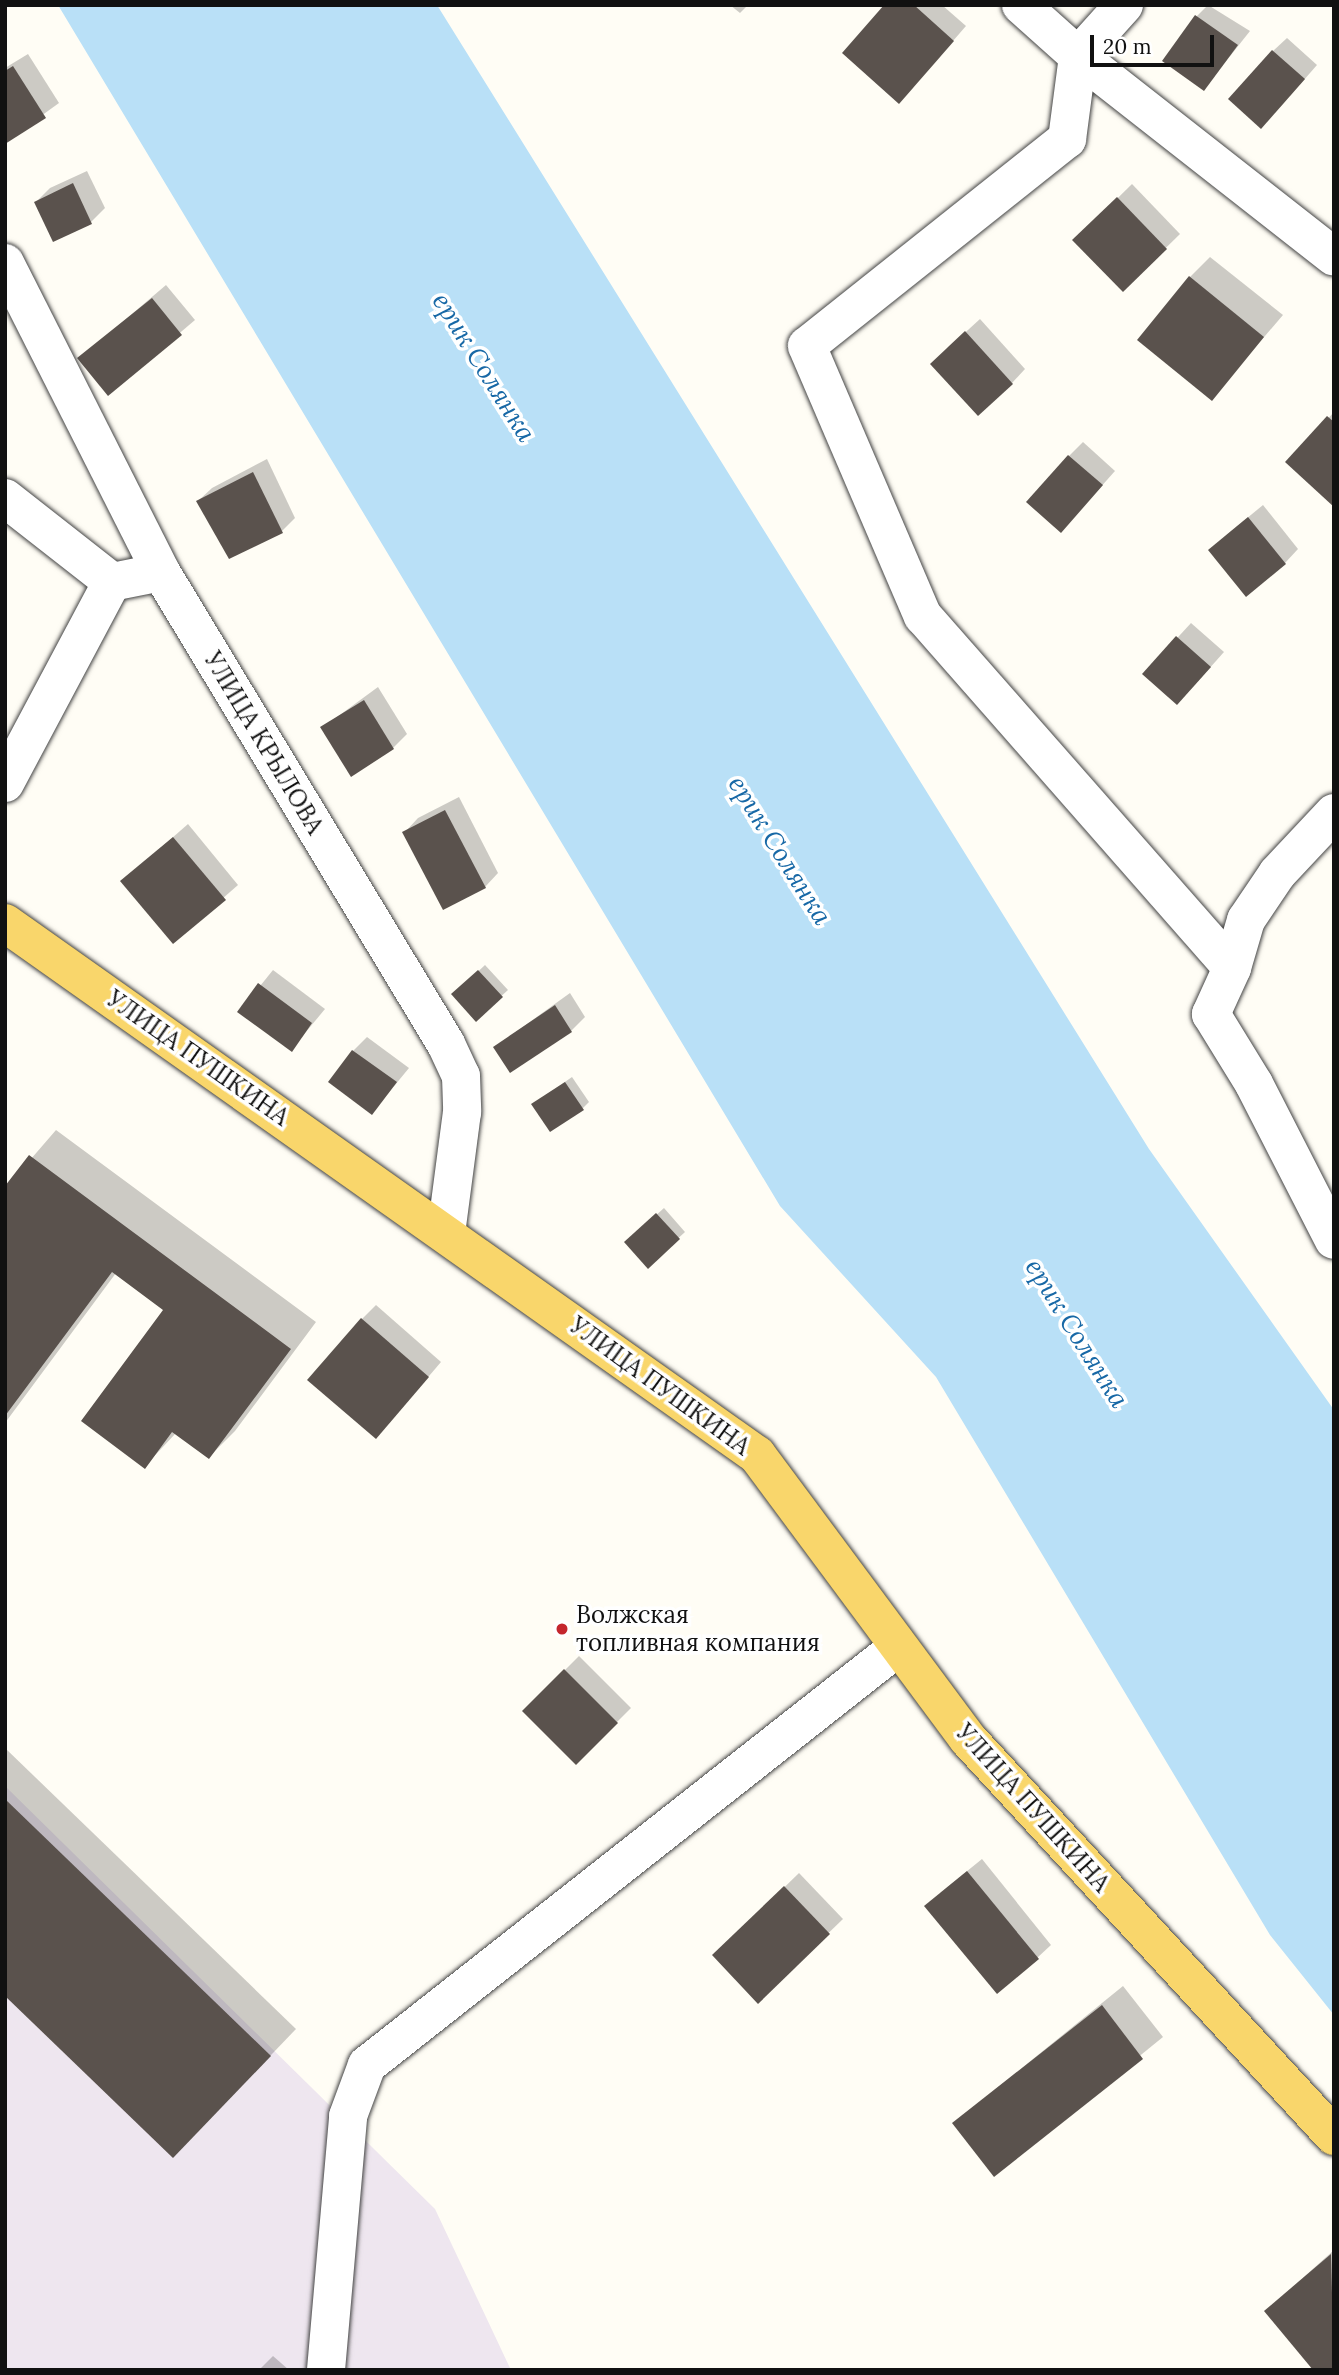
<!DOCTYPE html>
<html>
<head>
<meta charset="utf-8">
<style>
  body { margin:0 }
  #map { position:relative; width:1339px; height:2375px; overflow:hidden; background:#fffdf5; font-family:Lora,serif }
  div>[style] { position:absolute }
  .industrial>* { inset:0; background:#eee6ef }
  .water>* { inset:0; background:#b9e0f7 }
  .shadow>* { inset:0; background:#0003 }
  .building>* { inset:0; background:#5a524d }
  .roads { filter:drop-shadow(0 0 2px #444) drop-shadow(0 0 2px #444) }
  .minor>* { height:38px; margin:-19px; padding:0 19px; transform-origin:19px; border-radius:19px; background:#fff }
  .major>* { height:38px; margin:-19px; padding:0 19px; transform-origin:19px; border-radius:19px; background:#f9d66b }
  .dots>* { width:19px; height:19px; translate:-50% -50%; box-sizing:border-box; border:4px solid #fff; border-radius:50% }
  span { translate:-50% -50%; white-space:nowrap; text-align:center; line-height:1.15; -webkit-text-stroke:7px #fff; paint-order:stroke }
  .street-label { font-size:24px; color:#111 }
  .poi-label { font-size:24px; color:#111 }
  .left { translate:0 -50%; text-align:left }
  .water-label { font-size:26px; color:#1768a6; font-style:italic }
  .frame { position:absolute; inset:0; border:7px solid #111; pointer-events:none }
  .scale { position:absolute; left:1090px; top:35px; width:124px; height:32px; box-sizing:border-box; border:4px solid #111; border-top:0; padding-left:9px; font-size:21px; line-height:24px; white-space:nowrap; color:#111; -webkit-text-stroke:5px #fff; paint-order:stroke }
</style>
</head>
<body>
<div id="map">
  <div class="industrial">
    <div style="clip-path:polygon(5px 1786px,435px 2209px,511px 2370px,5px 2370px)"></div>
  </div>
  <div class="water">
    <div style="clip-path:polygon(58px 5px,437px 5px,1149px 1149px,1334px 1410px,1334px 2015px,1270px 1935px,936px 1377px,780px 1206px)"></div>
  </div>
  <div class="shadow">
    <div style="clip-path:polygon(730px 5px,748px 5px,740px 13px)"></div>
    <div style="clip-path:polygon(886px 5px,942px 5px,966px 26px,912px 88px)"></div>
    <div style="clip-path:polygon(1208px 5px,1250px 31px,1204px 89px,1197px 16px)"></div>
    <div style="clip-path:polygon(1287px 38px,1317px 65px,1275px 113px,1273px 51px)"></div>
    <div style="clip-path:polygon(28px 54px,59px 103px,5px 142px,5px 68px)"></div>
    <div style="clip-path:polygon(87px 171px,105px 208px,91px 222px,54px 240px,36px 202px,50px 188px)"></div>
    <div style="clip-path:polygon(1132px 184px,1180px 234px,1123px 290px,1075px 240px)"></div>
    <div style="clip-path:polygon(1210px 257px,1283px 315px,1212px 398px,1190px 277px)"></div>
    <div style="clip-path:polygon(166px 285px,195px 320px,108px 394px,79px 359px)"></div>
    <div style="clip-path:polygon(980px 319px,1025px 369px,1012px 383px,946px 350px)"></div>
    <div style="clip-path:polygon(1334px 412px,1334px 504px,1288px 462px)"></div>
    <div style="clip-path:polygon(1083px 442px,1115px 471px,1074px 517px,1069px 456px)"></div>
    <div style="clip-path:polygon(267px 459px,295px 518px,282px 531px,198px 501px,212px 488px)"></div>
    <div style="clip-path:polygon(1263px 505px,1298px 549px,1285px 563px,1224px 537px)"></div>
    <div style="clip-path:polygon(1191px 623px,1224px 652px,1191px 689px,1145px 673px)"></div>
    <div style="clip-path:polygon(378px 687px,407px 734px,393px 748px,322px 728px)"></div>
    <div style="clip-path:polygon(459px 797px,498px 873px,485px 887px,405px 832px,418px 818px)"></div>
    <div style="clip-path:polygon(188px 824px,238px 885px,174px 941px,123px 881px)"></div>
    <div style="clip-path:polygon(485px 965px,508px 990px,476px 1019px,454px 994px)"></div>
    <div style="clip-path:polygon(273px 970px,325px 1009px,291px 1050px,239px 1012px)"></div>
    <div style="clip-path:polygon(570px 993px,585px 1017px,571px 1031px,495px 1047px)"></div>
    <div style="clip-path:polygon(367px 1037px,409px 1068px,372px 1113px,353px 1051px)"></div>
    <div style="clip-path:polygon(572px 1077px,589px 1102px,583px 1108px,533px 1104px)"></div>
    <div style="clip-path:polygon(56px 1130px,316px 1322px,235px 1431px,209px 1457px,176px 1433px,145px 1466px,165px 1309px,116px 1273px,5px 1423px,5px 1189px)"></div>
    <div style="clip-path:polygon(664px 1208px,685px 1232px,648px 1266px,633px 1236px)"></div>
    <div style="clip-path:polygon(376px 1305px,441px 1362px,389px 1423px,362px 1319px)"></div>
    <div style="clip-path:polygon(579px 1656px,631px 1708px,576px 1763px,524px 1711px)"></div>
    <div style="clip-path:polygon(5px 1748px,296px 2029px,199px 2130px,5px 1994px)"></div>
    <div style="clip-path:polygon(982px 1859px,1051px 1945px,1037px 1958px,940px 1893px)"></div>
    <div style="clip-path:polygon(799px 1873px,843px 1919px,758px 2001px,728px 1942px)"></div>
    <div style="clip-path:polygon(1123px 1986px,1163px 2037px,994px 2174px,954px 2123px)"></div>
    <div style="clip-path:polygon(1334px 2250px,1334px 2370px,1266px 2311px)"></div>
    <div style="clip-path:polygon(273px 2356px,289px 2370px,259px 2370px)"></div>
  </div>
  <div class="building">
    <div style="clip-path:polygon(884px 5px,914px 5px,954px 41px,899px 104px,842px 53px)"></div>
    <div style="clip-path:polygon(1195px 15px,1238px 45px,1204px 91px,1162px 61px)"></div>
    <div style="clip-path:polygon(1272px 50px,1305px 79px,1261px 129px,1228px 99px)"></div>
    <div style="clip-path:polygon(13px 66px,46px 118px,5px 144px,5px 71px)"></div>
    <div style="clip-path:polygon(73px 183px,92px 224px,53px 242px,34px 202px)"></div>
    <div style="clip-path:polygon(1117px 197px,1167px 249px,1123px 292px,1072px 240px)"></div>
    <div style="clip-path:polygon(1189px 276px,1264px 337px,1212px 401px,1137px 340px)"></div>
    <div style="clip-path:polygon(152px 298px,182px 335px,108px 396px,77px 358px)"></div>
    <div style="clip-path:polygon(965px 331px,1013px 384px,978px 416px,930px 364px)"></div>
    <div style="clip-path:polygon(1327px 416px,1334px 422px,1334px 507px,1285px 462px)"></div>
    <div style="clip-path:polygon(1068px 455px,1103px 485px,1061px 533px,1026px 502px)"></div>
    <div style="clip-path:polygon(253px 472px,283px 533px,229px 559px,196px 501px)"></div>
    <div style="clip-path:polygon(1248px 517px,1286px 564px,1246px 597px,1208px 550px)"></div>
    <div style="clip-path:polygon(1176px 636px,1211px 667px,1177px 705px,1142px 674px)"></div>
    <div style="clip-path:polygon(364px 700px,394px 749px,351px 777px,320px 727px)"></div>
    <div style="clip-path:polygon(445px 810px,486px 888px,443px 910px,402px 832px)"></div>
    <div style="clip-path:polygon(173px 837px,226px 900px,173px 944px,120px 881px)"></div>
    <div style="clip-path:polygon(478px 970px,503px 997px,476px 1022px,451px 994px)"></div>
    <div style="clip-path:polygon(258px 983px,312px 1023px,292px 1052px,237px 1012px)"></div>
    <div style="clip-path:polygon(555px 1005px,572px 1032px,510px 1073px,493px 1047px)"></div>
    <div style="clip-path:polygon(352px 1050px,397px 1082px,372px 1115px,328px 1082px)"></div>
    <div style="clip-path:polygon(565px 1082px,584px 1110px,550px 1132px,531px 1104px)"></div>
    <div style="clip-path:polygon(29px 1155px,291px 1349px,209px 1459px,172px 1432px,145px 1469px,81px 1421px,163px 1310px,112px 1272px,5px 1416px,5px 1186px)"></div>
    <div style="clip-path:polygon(656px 1213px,680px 1239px,648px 1269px,624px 1242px)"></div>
    <div style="clip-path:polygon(361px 1318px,429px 1377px,376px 1439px,307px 1380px)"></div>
    <div style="clip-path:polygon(564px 1669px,618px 1723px,576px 1765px,522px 1711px)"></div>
    <div style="clip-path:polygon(5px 1799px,271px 2056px,173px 2158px,5px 1996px)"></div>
    <div style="clip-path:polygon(967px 1871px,1039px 1959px,997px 1994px,924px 1906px)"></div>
    <div style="clip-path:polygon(784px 1886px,830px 1934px,758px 2004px,712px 1955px)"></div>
    <div style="clip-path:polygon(1102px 2005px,1143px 2059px,994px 2177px,952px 2123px)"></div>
    <div style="clip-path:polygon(1331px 2254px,1334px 2370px,1313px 2370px,1264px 2311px)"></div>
  </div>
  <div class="roads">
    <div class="minor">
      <div style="left:1021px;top:5px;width:76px;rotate:41.8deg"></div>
      <div style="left:1078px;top:56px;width:325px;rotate:38.1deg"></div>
      <div style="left:1124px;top:5px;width:69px;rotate:132deg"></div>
      <div style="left:1078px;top:56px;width:84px;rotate:97.5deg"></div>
      <div style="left:1067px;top:139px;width:332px;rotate:141.5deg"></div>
      <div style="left:807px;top:346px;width:294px;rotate:66.8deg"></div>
      <div style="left:923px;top:616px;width:468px;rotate:48.7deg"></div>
      <div style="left:5px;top:263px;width:346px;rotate:63.2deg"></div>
      <div style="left:161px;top:572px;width:551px;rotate:58.88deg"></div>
      <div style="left:446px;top:1044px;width:35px;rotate:65deg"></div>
      <div style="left:461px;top:1076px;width:36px;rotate:88deg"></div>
      <div style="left:462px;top:1112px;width:122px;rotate:97.5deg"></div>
      <div style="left:5px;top:498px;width:136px;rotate:38.1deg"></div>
      <div style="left:5px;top:783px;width:228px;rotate:-62deg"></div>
      <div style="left:112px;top:582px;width:50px;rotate:-11.5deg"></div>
      <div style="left:1334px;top:813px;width:83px;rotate:133.1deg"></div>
      <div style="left:1277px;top:874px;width:55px;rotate:124deg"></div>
      <div style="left:1246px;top:920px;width:50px;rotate:106.3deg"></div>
      <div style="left:1232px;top:968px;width:51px;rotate:114.5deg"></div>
      <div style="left:1211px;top:1014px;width:82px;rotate:58.4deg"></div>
      <div style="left:1254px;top:1084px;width:175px;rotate:62.9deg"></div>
      <div style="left:326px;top:2370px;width:255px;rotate:-85deg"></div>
      <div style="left:348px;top:2116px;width:54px;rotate:-69.6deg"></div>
      <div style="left:367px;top:2065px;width:674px;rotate:-38.2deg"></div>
    </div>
    <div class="major">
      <div style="left:5px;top:923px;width:921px;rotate:35.28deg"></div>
      <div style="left:757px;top:1455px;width:354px;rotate:53.4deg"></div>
      <div style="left:968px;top:1739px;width:540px;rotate:47.33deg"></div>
    </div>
  </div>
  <div class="dots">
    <div style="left:562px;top:1629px;background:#c4262e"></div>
  </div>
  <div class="street-label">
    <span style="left:264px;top:743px;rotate:59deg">УЛИЦА КРЫЛОВА</span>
    <span style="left:198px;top:1058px;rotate:35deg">УЛИЦА ПУШКИНА</span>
    <span style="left:660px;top:1386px;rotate:36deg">УЛИЦА ПУШКИНА</span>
    <span style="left:1033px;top:1808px;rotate:48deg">УЛИЦА ПУШКИНА</span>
  </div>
  <div class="poi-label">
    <span class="left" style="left:576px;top:1629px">Волжская<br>топливная компания</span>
  </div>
  <div class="water-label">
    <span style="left:484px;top:367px;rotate:58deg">ерик Солянка</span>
    <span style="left:780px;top:850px;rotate:58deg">ерик Солянка</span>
    <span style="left:1077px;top:1333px;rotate:58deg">ерик Солянка</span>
  </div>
  <div class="frame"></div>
  <div class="scale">20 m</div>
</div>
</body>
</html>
